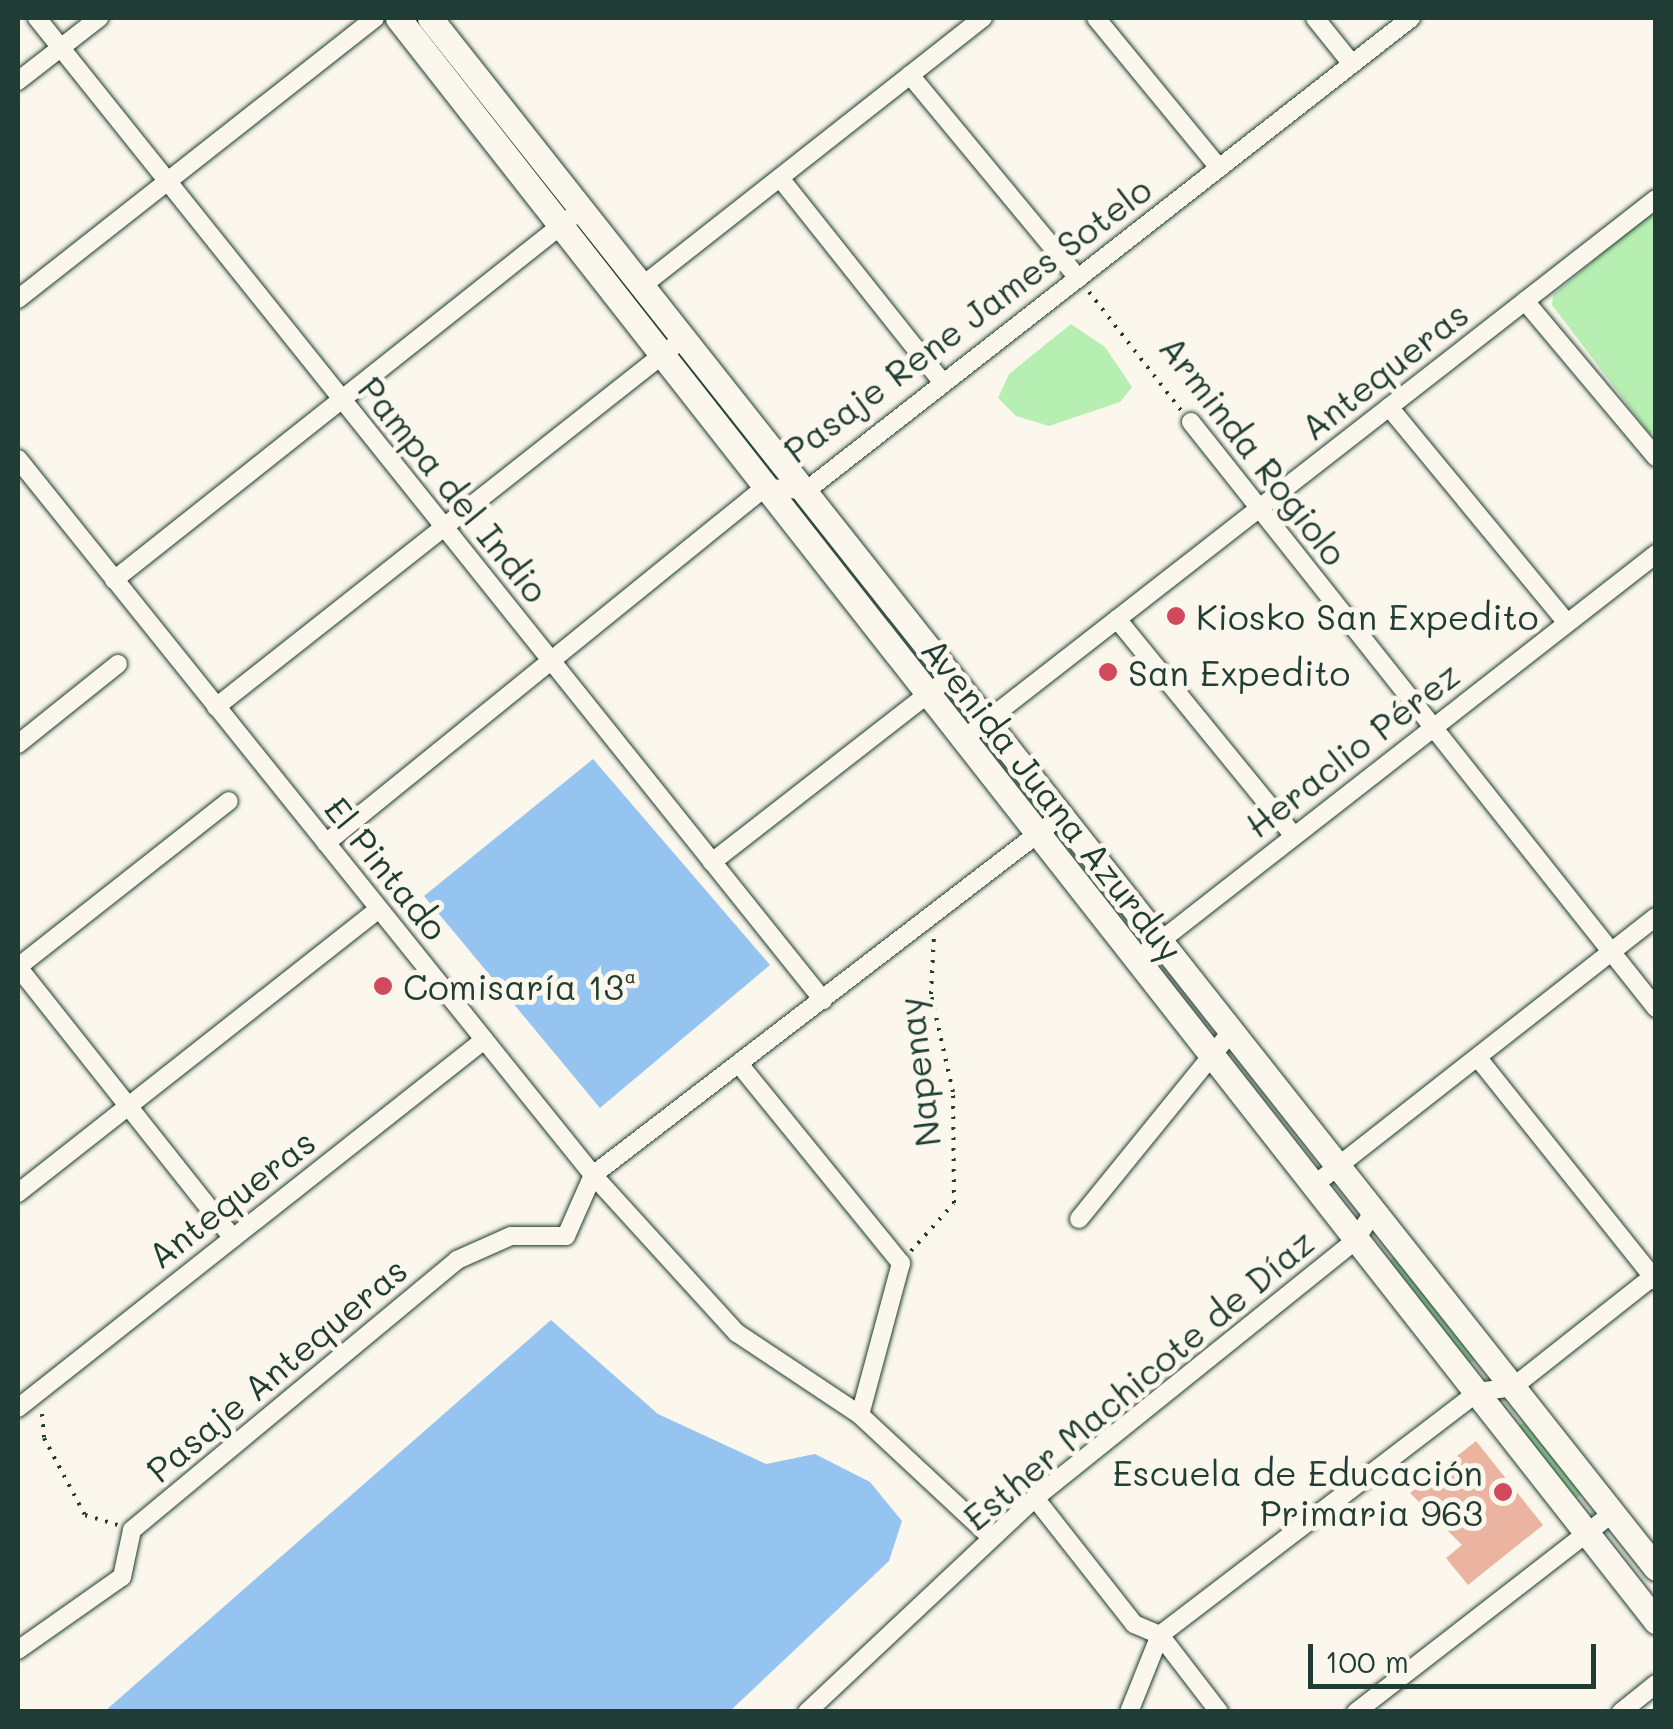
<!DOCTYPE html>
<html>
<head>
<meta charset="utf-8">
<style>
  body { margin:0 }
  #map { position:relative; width:1673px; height:1729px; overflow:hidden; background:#fbf7ec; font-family:Mali,sans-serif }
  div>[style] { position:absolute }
  .green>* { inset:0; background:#b7eeb1 }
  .water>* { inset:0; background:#96c4f0 }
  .building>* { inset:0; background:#ebb4a1 }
  .path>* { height:4px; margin-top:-2px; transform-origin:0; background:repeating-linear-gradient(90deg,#1f3d34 0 2.5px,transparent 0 10.5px) }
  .roads { filter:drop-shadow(0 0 2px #1f3d34) drop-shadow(0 0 2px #1f3d34) }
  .street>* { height:18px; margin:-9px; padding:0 9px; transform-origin:9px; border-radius:9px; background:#fbf7ec }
  .secondary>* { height:25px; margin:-12.5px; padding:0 12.5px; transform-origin:12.5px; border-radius:12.5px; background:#fbf7ec }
  .dots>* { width:28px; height:28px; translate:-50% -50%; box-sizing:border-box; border:5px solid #fbf7ec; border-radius:50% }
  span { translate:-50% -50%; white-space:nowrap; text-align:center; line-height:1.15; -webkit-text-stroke:10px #fbf7ec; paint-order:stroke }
  .street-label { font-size:35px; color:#1f3d34 }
  .poi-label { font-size:35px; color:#1f3d34 }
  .left { translate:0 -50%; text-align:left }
  .right { translate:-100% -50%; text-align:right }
  .frame { position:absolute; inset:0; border:20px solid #1f3d34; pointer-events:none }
  .scale { position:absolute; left:1308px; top:1644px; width:288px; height:45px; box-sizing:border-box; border:5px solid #1f3d34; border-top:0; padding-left:12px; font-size:30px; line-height:35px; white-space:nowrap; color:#1f3d34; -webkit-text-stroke:8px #fbf7ec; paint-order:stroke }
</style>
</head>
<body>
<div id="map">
  <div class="green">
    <div style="clip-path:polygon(1655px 209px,1656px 430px,1650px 434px,1552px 305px,1553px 295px)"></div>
    <div style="clip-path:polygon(1071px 324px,1105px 347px,1132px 387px,1120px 402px,1049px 426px,1016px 416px,998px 398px,1009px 374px)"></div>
    <div style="clip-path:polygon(1395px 1256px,1476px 1359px,1467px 1365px,1387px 1263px)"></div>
    <div style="clip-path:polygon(1524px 1423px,1582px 1494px,1576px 1498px,1518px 1426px)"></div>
  </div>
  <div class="water">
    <div style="clip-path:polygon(593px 759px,770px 965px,600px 1108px,424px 896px)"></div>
    <div style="clip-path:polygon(551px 1320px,658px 1414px,766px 1464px,815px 1454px,870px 1482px,902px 1521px,889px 1561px,730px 1711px,105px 1711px)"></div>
  </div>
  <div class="building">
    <div style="clip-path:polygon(1476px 1441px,1543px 1525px,1468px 1585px,1446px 1558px,1462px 1545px,1410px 1493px)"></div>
  </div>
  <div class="path">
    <div style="left:1089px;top:292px;width:150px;rotate:52.1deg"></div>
    <div style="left:911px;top:1251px;width:64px;rotate:-48.1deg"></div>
    <div style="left:954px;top:1203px;width:111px;rotate:-90.5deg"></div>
    <div style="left:953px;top:1092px;width:100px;rotate:-102.7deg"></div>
    <div style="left:931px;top:994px;width:60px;rotate:-87.1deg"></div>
    <div style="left:42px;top:1414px;width:24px;rotate:85deg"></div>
    <div style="left:44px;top:1438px;width:87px;rotate:62deg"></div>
    <div style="left:85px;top:1515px;width:34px;rotate:17deg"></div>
  </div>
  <div class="roads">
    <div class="street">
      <div style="left:37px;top:18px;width:1258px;rotate:51.33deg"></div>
      <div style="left:1096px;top:18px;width:194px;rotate:50.6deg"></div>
      <div style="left:1315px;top:18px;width:59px;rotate:51.2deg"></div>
      <div style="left:910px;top:75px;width:264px;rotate:50.4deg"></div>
      <div style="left:18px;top:81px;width:103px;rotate:-37.9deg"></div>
      <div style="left:780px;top:178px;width:262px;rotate:51.5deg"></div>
      <div style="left:642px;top:286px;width:434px;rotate:-38.2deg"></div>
      <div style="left:18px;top:299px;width:454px;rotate:-38.2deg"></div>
      <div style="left:1525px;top:301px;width:204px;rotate:50deg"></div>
      <div style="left:1389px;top:407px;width:280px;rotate:50.5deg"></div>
      <div style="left:1191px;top:422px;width:748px;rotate:51.57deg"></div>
      <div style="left:18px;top:459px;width:918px;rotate:51.23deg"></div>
      <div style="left:593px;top:1175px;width:214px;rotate:47.7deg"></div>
      <div style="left:737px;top:1333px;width:148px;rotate:33.7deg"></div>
      <div style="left:860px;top:1415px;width:180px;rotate:43deg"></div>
      <div style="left:114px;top:580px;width:599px;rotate:-38.42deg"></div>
      <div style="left:1117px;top:619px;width:280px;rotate:50.8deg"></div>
      <div style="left:216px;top:707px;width:597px;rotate:-38.27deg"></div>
      <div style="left:962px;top:740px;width:880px;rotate:-37.94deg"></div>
      <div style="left:18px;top:744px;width:128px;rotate:-38.7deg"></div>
      <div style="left:326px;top:843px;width:564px;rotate:-39.02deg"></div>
      <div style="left:764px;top:488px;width:43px;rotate:2.7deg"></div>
      <div style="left:807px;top:490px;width:767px;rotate:-38.01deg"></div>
      <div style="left:712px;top:862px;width:301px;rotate:-37.9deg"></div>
      <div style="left:1136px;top:960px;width:660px;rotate:-37.98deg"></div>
      <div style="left:18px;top:967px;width:346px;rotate:51.6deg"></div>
      <div style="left:18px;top:967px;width:268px;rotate:-38.2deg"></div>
      <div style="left:1478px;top:1058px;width:285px;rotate:51.4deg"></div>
      <div style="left:739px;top:1064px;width:257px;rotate:50.9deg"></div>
      <div style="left:901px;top:1263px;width:157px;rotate:105.1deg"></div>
      <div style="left:1314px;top:1185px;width:434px;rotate:-38.1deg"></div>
      <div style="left:18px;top:1193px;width:459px;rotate:-38.2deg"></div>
      <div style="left:1079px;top:1219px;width:240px;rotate:-50.9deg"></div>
      <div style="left:18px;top:1408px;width:594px;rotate:-38.3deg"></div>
      <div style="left:1035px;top:1498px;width:160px;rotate:51.8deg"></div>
      <div style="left:1134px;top:1624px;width:28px;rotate:23deg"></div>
      <div style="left:1160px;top:1635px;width:97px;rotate:52.5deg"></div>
      <div style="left:1160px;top:1635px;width:400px;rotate:-37.4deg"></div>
      <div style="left:1478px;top:1392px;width:35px;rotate:-8deg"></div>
      <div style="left:1513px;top:1387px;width:182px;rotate:-38.3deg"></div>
      <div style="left:18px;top:1650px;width:127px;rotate:-35.1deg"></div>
      <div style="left:122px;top:1577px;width:48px;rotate:-78deg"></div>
      <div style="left:132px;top:1530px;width:423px;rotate:-39.7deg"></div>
      <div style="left:457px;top:1260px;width:59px;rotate:-24deg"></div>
      <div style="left:511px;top:1236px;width:55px"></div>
      <div style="left:566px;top:1236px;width:67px;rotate:-66.1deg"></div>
      <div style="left:593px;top:1175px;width:591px;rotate:-37.51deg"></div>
      <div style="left:807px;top:1712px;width:313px;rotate:-43.2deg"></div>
      <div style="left:1035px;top:1498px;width:410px;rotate:-38.8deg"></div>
      <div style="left:1355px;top:1241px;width:32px;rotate:-58deg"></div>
      <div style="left:1129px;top:1712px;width:83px;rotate:-68.1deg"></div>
      <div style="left:1356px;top:1712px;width:323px;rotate:-37.8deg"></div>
      <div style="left:1621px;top:1712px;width:45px;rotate:-38.7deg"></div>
    </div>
    <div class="secondary">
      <div style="left:398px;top:18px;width:2038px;rotate:51.88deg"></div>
      <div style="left:430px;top:18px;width:1976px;rotate:51.66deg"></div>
    </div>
  </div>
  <div class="dots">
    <div style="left:1176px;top:616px;background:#d1495b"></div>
    <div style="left:1108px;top:672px;background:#d1495b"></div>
    <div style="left:383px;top:986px;background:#d1495b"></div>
    <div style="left:1503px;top:1492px;background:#d1495b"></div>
  </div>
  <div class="street-label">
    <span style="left:967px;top:319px;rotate:-37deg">Pasaje Rene James Sotelo</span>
    <span style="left:1384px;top:370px;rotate:-38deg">Antequeras</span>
    <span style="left:1254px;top:450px;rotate:52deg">Arminda Rogiolo</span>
    <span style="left:454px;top:489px;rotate:51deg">Pampa del Indio</span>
    <span style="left:1352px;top:749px;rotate:-38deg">Heraclio Pérez</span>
    <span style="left:1053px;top:799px;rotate:52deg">Avenida Juana Azurduy</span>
    <span style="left:387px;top:868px;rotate:51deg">El Pintado</span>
    <span style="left:918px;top:1072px;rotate:-97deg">Napenay</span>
    <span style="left:231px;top:1198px;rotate:-38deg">Antequeras</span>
    <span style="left:276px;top:1369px;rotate:-40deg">Pasaje Antequeras</span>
    <span style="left:1138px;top:1379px;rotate:-40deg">Esther Machicote de Díaz</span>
  </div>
  <div class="poi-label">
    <span class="left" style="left:1196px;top:616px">Kiosko San Expedito</span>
    <span class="left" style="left:1128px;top:672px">San Expedito</span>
    <span class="left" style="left:403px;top:986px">Comisaría 13ª</span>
    <span class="right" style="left:1483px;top:1492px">Escuela de Educación<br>Primaria 963</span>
  </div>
  <div class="frame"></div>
  <div class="scale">100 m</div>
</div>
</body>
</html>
